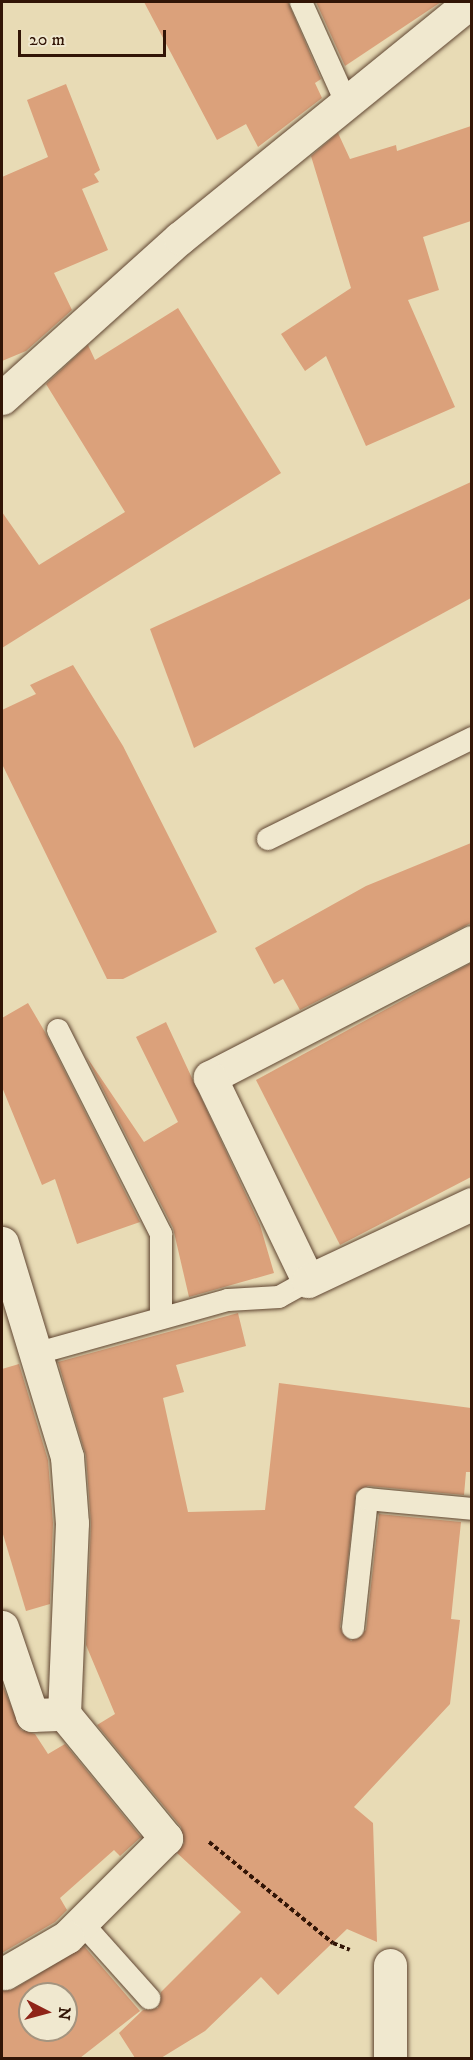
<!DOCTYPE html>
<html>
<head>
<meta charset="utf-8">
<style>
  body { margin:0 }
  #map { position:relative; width:473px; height:2060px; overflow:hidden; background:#e8dbb5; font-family:"IM FELL DW Pica",serif }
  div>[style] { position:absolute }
  .building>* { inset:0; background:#dba17b }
  .path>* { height:4px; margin-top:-2px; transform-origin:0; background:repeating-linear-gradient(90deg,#321506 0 4.5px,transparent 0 7.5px) }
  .roads { filter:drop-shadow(0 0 2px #604632) drop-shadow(0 0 2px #604632) }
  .service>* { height:22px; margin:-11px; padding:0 11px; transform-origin:11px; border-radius:11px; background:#f0e8cf }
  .minor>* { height:33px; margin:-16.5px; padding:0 16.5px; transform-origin:16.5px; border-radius:16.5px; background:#f0e8cf }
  span { translate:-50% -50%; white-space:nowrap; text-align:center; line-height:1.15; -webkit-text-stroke:6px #f0e8cf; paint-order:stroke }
  .frame { position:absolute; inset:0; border:3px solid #321506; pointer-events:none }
  .north { position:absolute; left:18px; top:1982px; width:60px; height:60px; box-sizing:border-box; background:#f0e8cf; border:2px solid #a4947f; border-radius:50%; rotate:96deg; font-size:16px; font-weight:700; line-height:24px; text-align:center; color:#321506 }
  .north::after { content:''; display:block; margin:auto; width:21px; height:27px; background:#8f2418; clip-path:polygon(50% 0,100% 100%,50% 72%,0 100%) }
  .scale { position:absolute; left:18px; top:30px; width:148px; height:27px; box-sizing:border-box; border:3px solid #321506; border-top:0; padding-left:8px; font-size:18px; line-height:21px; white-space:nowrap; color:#321506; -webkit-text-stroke:4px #f0e8cf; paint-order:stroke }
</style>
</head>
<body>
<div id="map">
  <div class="building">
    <div style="clip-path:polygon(144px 2px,288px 2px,321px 79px,315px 83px,322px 98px,258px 147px,246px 124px,217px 140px)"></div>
    <div style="clip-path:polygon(316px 2px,441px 2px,345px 66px)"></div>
    <div style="clip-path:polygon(66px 84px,100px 170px,94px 174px,99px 182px,82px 189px,108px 250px,54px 273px,72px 310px,26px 351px,2px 361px,2px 177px,48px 157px,27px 100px)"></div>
    <div style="clip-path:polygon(471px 126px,471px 221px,423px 237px,439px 290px,408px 300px,455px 407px,366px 446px,326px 356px,305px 371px,281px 334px,351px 288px,311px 156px,338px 133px,350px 159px,396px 145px,397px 151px)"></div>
    <div style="clip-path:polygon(178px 308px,281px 473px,2px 648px,2px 512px,39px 565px,125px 512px,46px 384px,88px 345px,95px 360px)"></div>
    <div style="clip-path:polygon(471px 482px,471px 598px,194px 748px,150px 629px)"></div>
    <div style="clip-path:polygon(73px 665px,123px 746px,217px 932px,123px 979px,107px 979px,2px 764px,2px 710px,36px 694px,30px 685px)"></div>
    <div style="clip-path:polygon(471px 843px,471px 923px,300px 1010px,283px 979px,274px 984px,255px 948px,366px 886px)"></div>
    <div style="clip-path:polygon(471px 963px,471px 1177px,340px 1245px,256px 1080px)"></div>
    <div style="clip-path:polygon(28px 1003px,45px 1032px,140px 1222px,77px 1244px,55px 1179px,42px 1185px,2px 1087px,2px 1018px)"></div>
    <div style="clip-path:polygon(166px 1022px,260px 1225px,274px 1273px,189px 1297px,173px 1228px,86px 1056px,144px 1142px,178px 1122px,136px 1037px)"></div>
    <div style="clip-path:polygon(238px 1313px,246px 1346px,176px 1365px,184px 1392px,163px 1398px,188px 1512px,265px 1510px,279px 1383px,471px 1408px,471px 1472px,466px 1472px,464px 1495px,368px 1486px,356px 1492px,340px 1627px,351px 1641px,366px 1630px,379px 1514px,461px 1522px,451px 1619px,460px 1620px,450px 1704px,354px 1807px,373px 1823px,377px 1942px,347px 1929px,278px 1995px,261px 1977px,205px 2031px,161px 2058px,135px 2058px,119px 2033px,143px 2010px,158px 2008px,161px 1992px,241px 1912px,177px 1853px,184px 1843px,181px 1827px,97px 1725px,115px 1714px,86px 1645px,91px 1524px,86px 1456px,58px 1362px)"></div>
    <div style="clip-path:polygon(19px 1364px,48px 1460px,53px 1523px,50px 1604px,26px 1611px,2px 1531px,2px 1369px)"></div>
    <div style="clip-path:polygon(2px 1684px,21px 1730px,35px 1734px,48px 1754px,65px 1744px,141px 1837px,120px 1856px,114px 1850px,60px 1898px,67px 1910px,55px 1922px,2px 1953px)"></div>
    <div style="clip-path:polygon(evenodd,84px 1946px,140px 2011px,80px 2058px,2px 2058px,2px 1991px,14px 1989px,84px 1946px,30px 1994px,66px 1994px,66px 2030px,30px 2030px,30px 1994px)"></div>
  </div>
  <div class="path">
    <div style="left:209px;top:1842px;width:160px;rotate:39.2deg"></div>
    <div style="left:333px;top:1943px;width:18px;rotate:22deg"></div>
  </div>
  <div class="roads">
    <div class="service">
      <div style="left:301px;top:2px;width:110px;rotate:65.8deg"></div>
      <div style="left:268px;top:839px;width:228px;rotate:-26.3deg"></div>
      <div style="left:58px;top:1030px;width:229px;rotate:63.2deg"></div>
      <div style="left:161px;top:1234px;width:84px;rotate:90deg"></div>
      <div style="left:38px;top:1353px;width:197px;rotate:-15.6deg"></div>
      <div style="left:228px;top:1300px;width:51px;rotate:-3.4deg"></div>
      <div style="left:279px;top:1297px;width:33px;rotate:-29deg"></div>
      <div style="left:353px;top:1628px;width:130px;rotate:-83.8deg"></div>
      <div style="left:367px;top:1499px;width:105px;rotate:5.4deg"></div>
      <div style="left:82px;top:1923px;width:101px;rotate:48.2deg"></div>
    </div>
    <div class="minor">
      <div style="left:2px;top:398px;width:239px;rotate:-42deg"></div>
      <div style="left:180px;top:238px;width:374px;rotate:-39.1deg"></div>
      <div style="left:472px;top:942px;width:295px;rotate:152.7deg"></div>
      <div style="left:210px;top:1077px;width:226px;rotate:64.3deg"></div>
      <div style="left:308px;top:1281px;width:181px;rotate:-25.2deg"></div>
      <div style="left:2px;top:1243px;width:224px;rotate:73.1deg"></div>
      <div style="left:67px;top:1457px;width:66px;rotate:85.7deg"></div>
      <div style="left:72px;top:1523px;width:191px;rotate:92.4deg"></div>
      <div style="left:2px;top:1627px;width:93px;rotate:71.2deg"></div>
      <div style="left:32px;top:1715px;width:32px;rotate:-2deg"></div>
      <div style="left:64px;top:1714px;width:161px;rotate:50.6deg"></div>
      <div style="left:166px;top:1838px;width:140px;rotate:135deg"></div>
      <div style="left:67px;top:1937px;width:72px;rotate:149.9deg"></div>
      <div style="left:390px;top:2058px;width:93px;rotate:-90deg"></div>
    </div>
  </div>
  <div class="frame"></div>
  <div class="north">N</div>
  <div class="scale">20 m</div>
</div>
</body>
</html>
